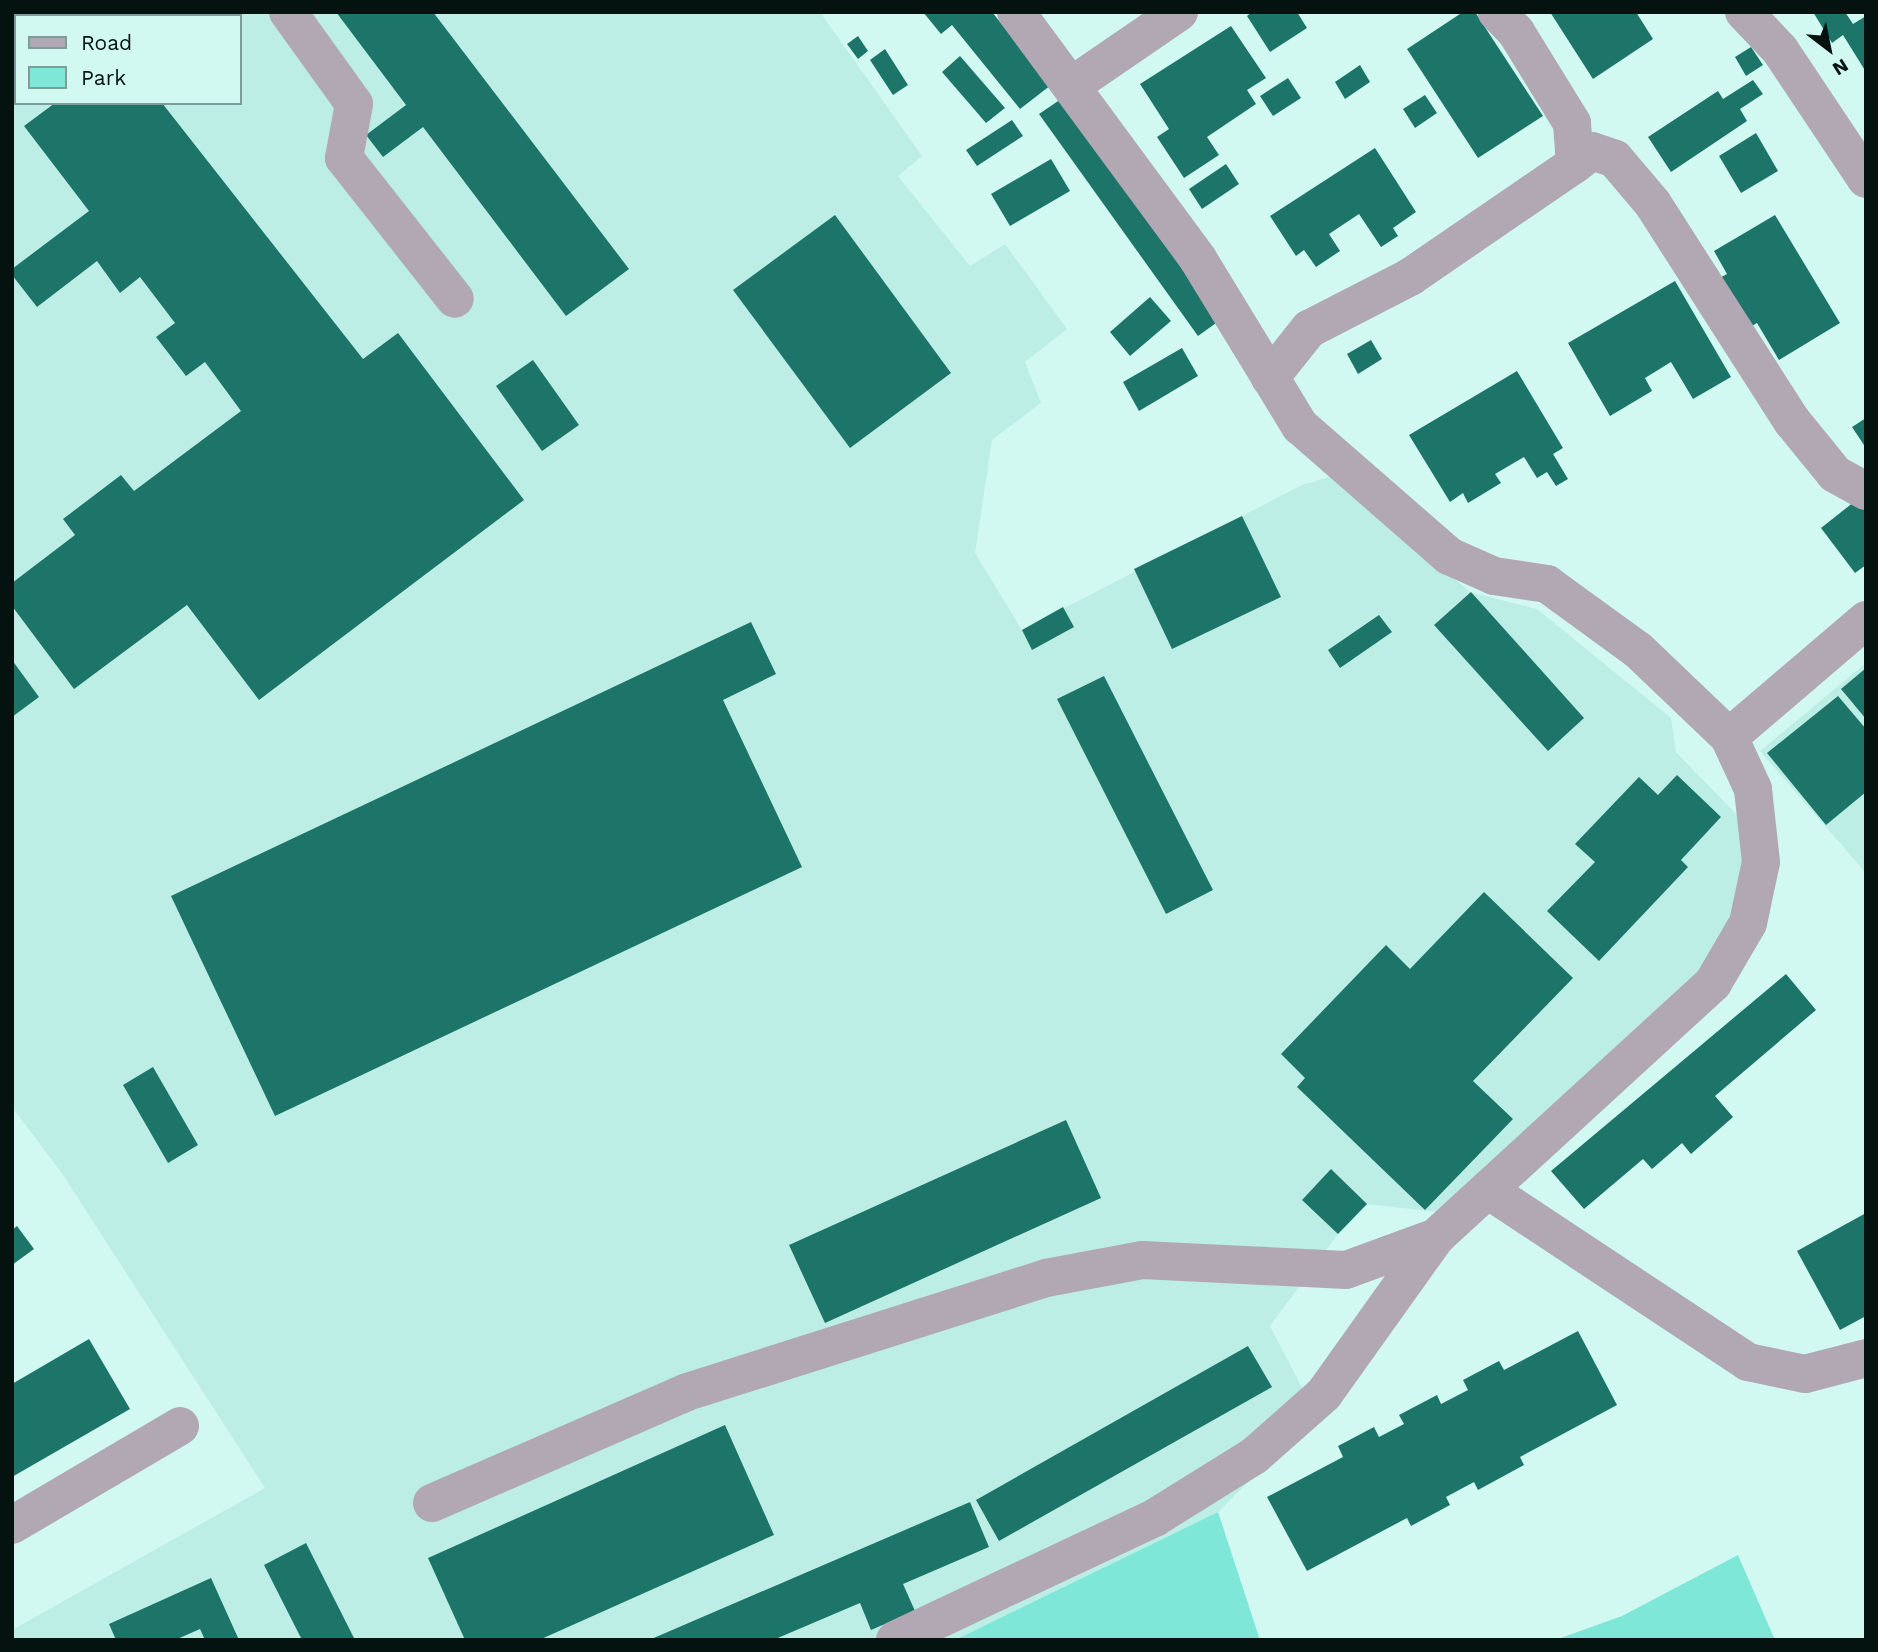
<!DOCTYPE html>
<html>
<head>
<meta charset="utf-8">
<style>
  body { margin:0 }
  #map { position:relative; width:1878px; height:1652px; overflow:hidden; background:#d1f9f2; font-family:"Work Sans",sans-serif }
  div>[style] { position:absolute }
  .built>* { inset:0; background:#bceee5 }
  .green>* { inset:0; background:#7fe7d7 }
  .building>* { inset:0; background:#1d7469 }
  .minor>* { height:38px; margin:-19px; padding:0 19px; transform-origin:19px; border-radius:19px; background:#b1a8b3 }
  span { translate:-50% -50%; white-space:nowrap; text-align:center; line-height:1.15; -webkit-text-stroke:5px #d1f9f2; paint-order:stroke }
  .frame { position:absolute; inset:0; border:14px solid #041210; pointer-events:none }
  .legend { position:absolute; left:14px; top:14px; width:228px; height:91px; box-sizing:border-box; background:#d1f9f2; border:2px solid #7f9d98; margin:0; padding:9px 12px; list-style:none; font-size:21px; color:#041210 }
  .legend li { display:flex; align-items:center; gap:14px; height:35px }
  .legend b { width:35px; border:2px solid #7f9d98 }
  .north { position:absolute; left:1794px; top:14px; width:70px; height:70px; -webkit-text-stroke:5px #d1f9f2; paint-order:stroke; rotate:148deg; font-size:19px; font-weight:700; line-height:28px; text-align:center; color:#041210 }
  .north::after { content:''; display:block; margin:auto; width:24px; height:32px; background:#041210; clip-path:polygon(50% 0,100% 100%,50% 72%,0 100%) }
</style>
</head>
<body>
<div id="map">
  <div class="built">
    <div style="clip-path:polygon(evenodd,12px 12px,820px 12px,922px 156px,898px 176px,970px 266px,1005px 244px,1067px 329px,1025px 362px,1041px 403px,992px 440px,975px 553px,1022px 630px,1302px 485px,1333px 476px,1470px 592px,1537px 609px,1671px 718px,1676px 752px,1745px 823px,1748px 852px,1732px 919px,1702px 970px,1447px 1213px,1367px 1204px,1338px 1234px,1270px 1326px,1316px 1415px,1218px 1512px,955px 1640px,12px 1640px,12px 1630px,265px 1488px,61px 1172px,12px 1107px,12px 12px,16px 16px,240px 16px,240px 103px,16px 103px,16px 16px)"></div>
    <div style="clip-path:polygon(1866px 663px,1866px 873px,1760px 751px)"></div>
  </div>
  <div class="green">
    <div style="clip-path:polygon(1218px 1512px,1260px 1640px,955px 1640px)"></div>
    <div style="clip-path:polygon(1738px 1555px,1775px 1640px,1555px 1640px,1622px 1616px)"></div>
  </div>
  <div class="building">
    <div style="clip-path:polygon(336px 12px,433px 12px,629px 269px,566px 316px,423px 127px,383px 157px,366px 135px,406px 105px)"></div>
    <div style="clip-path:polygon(923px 12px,992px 12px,1051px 85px,1020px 109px,952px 25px,941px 34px)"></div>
    <div style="clip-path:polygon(1252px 12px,1297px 12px,1307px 28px,1270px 52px,1247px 16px)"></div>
    <div style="clip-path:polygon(1463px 12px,1475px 12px,1543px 116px,1478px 158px,1407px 49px)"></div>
    <div style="clip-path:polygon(1550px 12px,1636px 12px,1653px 39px,1593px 79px)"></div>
    <div style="clip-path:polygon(1813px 12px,1845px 12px,1853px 24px,1866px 16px,1866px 72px,1843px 35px,1832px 43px)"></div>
    <div style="clip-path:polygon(1231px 26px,1266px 78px,1247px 90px,1256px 104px,1207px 137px,1219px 155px,1184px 178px,1157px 137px,1169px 129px,1140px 84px)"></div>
    <div style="clip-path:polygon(858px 36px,868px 51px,858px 59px,847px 44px)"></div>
    <div style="clip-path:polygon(1751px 47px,1763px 65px,1746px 76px,1735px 57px)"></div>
    <div style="clip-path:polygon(885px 49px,908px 85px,893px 95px,870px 60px)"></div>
    <div style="clip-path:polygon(960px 56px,1005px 108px,986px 123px,942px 72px)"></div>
    <div style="clip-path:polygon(1360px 65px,1370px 82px,1345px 99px,1335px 82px)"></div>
    <div style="clip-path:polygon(1288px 78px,1301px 98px,1273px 116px,1260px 96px)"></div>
    <div style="clip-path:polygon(1753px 80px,1763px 94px,1740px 109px,1747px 121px,1671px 172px,1648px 137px,1718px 91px,1723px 99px)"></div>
    <div style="clip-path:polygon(1425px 95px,1437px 113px,1415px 128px,1403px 109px)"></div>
    <div style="clip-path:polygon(1064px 97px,1223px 318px,1198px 336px,1039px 114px)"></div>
    <div style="clip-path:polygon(55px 103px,162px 103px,363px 359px,398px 333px,524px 500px,259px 700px,187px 605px,74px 689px,12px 606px,12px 583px,75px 535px,63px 519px,121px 475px,134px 491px,241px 411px,205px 362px,186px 376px,156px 337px,175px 323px,140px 277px,120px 293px,97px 261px,37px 307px,12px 275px,12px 269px,89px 211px,24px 126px)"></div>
    <div style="clip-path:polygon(1012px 120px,1023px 136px,977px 166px,966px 150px)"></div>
    <div style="clip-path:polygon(1756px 133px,1778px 171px,1741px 193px,1719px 156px)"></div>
    <div style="clip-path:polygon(1375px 148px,1416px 212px,1393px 228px,1398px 236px,1381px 247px,1359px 214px,1329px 234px,1340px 251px,1316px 267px,1304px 250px,1296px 256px,1270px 216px)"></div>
    <div style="clip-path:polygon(1051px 159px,1070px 191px,1010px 226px,991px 194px)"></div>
    <div style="clip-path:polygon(1226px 164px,1239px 184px,1202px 209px,1189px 189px)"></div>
    <div style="clip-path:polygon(835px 215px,951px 373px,850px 448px,733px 290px)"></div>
    <div style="clip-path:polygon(1775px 215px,1840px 323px,1779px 360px,1757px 323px,1745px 330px,1716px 280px,1727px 274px,1714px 251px)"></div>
    <div style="clip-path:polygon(1675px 281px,1731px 377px,1693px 399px,1671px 362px,1645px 378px,1652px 391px,1610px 416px,1568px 343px)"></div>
    <div style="clip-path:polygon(1150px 297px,1171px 321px,1130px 356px,1110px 332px)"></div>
    <div style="clip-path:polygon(1371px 340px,1382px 359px,1358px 374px,1347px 354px)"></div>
    <div style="clip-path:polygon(1182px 348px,1198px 376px,1139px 411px,1123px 382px)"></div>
    <div style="clip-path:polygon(533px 360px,579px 425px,542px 451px,496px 386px)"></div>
    <div style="clip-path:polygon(1517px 371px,1563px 448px,1553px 454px,1568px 479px,1556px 486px,1547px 472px,1537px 478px,1524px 457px,1495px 474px,1501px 483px,1468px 503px,1463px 493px,1450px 502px,1409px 435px)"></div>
    <div style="clip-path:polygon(1866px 418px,1866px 448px,1852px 427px)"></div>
    <div style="clip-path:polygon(1859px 498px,1866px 507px,1866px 565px,1855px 573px,1821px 528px)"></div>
    <div style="clip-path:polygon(1242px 516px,1281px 597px,1172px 649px,1134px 569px)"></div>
    <div style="clip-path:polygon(1471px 592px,1584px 718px,1548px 751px,1434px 625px)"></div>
    <div style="clip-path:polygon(1063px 607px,1074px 627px,1032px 650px,1022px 630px)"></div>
    <div style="clip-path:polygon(1379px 615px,1392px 632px,1340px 668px,1328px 650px)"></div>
    <div style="clip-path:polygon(751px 622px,776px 674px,723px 700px,802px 867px,275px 1116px,171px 896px)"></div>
    <div style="clip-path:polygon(12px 660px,39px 697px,12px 717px)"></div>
    <div style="clip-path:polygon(1866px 668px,1866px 719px,1841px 689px)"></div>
    <div style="clip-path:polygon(1104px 676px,1213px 890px,1166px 914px,1057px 699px)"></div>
    <div style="clip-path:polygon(1838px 696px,1866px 729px,1866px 792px,1826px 825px,1767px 753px)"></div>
    <div style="clip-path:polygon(1677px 775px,1721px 817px,1681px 860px,1688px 867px,1599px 961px,1547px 911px,1595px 862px,1575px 844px,1639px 777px,1658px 795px)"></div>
    <div style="clip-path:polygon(1484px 892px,1573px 978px,1473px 1081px,1513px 1119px,1425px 1210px,1297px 1087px,1305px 1078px,1281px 1054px,1386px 945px,1410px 969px)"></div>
    <div style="clip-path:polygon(1786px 974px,1816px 1010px,1715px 1096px,1733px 1117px,1691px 1154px,1682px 1143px,1652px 1169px,1643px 1159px,1584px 1209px,1551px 1171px)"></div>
    <div style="clip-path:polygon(153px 1067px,198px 1145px,168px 1163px,123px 1085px)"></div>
    <div style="clip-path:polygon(1066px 1120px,1101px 1198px,825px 1323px,789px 1245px)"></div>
    <div style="clip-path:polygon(1331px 1169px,1367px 1204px,1338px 1234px,1302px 1200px)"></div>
    <div style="clip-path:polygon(1866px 1213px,1866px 1316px,1840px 1330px,1797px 1251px)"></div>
    <div style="clip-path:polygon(17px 1226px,34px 1249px,12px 1265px,12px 1230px)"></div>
    <div style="clip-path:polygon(1578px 1331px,1617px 1405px,1520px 1457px,1524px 1465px,1478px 1490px,1474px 1482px,1446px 1497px,1450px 1505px,1411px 1526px,1407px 1518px,1307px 1571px,1267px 1497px,1343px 1457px,1338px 1446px,1374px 1427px,1379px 1437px,1404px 1424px,1399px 1415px,1437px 1395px,1441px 1404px,1468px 1390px,1463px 1380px,1499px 1361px,1504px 1370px)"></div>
    <div style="clip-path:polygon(89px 1339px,130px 1409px,12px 1477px,12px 1384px)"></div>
    <div style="clip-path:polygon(1248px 1346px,1272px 1387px,999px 1541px,976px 1500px)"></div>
    <div style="clip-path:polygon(725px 1425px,774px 1535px,539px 1640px,465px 1640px,428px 1558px)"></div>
    <div style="clip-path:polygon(970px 1502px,989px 1547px,903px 1584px,915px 1611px,871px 1630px,860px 1603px,773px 1640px,649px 1640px)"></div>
    <div style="clip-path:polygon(306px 1543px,355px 1640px,302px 1640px,264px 1565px)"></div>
    <div style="clip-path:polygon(211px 1578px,239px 1640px,205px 1640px,200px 1629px,175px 1640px,116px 1640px,109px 1624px)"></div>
  </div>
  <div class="minor">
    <div style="left:288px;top:12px;width:113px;rotate:54.3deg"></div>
    <div style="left:354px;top:104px;width:55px;rotate:100.5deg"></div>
    <div style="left:344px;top:158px;width:179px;rotate:51.8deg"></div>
    <div style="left:1016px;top:12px;width:307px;rotate:53.6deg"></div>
    <div style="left:1198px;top:259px;width:196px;rotate:58.6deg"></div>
    <div style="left:1300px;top:426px;width:198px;rotate:41.1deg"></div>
    <div style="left:1449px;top:556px;width:49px;rotate:24deg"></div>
    <div style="left:1494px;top:576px;width:54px;rotate:8.6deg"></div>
    <div style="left:1547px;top:584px;width:112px;rotate:36deg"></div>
    <div style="left:1638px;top:650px;width:126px;rotate:43.7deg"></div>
    <div style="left:1729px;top:737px;width:180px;rotate:-40.5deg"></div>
    <div style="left:1744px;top:12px;width:52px;rotate:46.5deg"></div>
    <div style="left:1780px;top:50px;width:155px;rotate:56.3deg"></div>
    <div style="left:1071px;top:86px;width:131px;rotate:-34.4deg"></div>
    <div style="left:1575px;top:164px;width:21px;rotate:-37deg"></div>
    <div style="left:1592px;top:151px;width:24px;rotate:19deg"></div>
    <div style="left:1615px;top:159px;width:59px;rotate:49.8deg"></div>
    <div style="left:1653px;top:204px;width:258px;rotate:57.4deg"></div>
    <div style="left:1792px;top:421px;width:68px;rotate:50.9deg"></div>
    <div style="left:1835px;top:474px;width:35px;rotate:29deg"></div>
    <div style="left:1270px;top:378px;width:63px;rotate:-51.5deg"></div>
    <div style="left:1309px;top:329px;width:114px;rotate:-27.2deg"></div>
    <div style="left:1410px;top:277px;width:200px;rotate:-34.4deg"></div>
    <div style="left:1575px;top:164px;width:41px;rotate:-94.2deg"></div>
    <div style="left:1572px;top:123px;width:107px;rotate:-121.6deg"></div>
    <div style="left:1516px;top:32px;width:28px;rotate:-134deg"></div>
    <div style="left:1488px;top:1190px;width:312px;rotate:33.5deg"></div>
    <div style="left:1748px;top:1362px;width:58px;rotate:11.9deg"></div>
    <div style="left:1805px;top:1374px;width:63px;rotate:-14.7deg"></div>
    <div style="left:432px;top:1503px;width:278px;rotate:-23.5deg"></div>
    <div style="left:687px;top:1392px;width:377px;rotate:-17.6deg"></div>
    <div style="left:1046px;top:1278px;width:98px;rotate:-10.6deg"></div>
    <div style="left:1142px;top:1260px;width:204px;rotate:2.8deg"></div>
    <div style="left:1346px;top:1270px;width:96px;rotate:-20.1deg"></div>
    <div style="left:1436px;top:1237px;width:376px;rotate:-42.5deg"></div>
    <div style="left:1713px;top:983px;width:69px;rotate:-59.7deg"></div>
    <div style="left:1748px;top:923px;width:62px;rotate:-78deg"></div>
    <div style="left:1761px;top:862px;width:73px;rotate:-96.3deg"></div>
    <div style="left:1753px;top:789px;width:57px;rotate:-114.8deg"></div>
    <div style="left:12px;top:1525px;width:195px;rotate:-30.5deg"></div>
    <div style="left:895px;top:1640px;width:289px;rotate:-25.2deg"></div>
    <div style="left:1156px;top:1517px;width:115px;rotate:-31.9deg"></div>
    <div style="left:1254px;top:1456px;width:94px;rotate:-41.5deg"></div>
    <div style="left:1324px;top:1394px;width:193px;rotate:-54.5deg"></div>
  </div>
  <div class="frame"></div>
  <ul class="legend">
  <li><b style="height:9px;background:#b1a8b3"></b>Road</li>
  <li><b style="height:19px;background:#7fe7d7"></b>Park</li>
  </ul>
  <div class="north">N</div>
</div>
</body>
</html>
